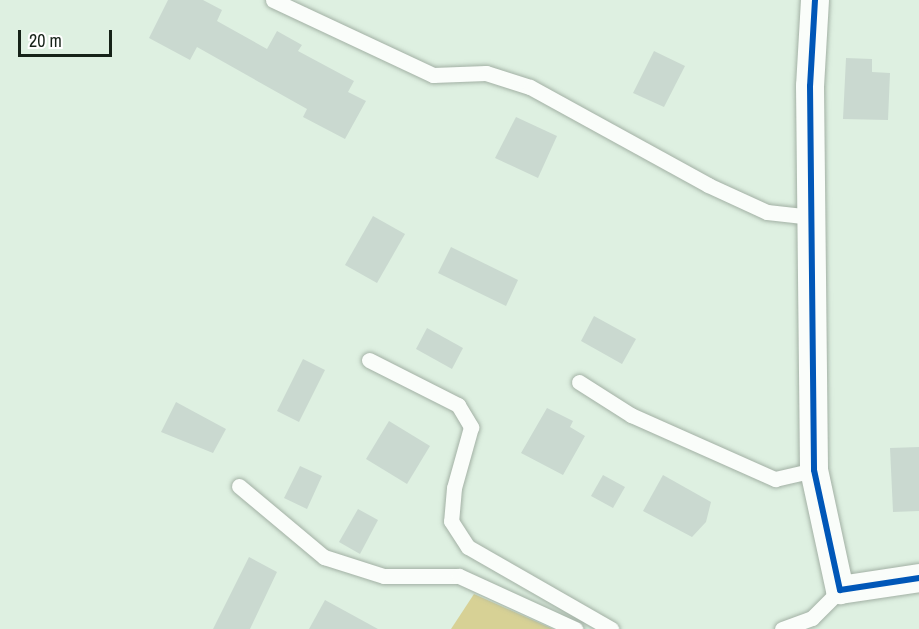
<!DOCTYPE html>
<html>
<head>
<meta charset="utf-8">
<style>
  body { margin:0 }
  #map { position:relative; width:919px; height:629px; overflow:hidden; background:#def0e1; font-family:"Archivo Narrow",sans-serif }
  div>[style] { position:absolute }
  .forest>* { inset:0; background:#d7d195 }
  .building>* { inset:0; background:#cad9d0 }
  .roads { filter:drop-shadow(0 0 2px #a2b0a4) drop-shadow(0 0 2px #a2b0a4) }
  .lane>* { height:15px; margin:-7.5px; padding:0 7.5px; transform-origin:7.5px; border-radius:7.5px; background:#fafdfa }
  .street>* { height:28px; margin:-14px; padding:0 14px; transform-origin:14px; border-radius:14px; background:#fafdfa }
  .cycleway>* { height:6px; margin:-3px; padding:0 3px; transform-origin:3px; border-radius:3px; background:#0057b8 }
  span { translate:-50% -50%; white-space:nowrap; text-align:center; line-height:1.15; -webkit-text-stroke:4.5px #fff; paint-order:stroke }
  .scale { position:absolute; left:18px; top:30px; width:94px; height:27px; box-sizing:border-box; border:3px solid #162218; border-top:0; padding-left:8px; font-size:18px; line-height:21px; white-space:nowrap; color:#162218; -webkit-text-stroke:4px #fff; paint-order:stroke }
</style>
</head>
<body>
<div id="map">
  <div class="forest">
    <div style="clip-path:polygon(474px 594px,553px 629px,451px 629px)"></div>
  </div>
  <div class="building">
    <div style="clip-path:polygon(168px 0,203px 0,222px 10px,217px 21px,267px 49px,277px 31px,302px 45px,298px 51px,354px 81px,348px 92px,366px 101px,345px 139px,303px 117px,307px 109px,197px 47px,190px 60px,149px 38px)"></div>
    <div style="clip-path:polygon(654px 51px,685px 66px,664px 107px,633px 93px)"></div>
    <div style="clip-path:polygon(846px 58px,872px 59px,872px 72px,890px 73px,888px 120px,843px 119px)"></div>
    <div style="clip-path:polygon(516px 117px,557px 136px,538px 178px,495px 158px)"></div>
    <div style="clip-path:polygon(373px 216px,405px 234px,377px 283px,345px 265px)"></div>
    <div style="clip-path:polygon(451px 247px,518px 280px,506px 306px,438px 273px)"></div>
    <div style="clip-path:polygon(594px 316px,636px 339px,622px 364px,581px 341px)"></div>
    <div style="clip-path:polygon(427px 328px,463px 348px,452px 369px,416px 349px)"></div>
    <div style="clip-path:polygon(303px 359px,325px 370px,299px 422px,277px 411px)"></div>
    <div style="clip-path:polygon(176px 402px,226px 429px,213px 453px,161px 432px)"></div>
    <div style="clip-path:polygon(547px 408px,573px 421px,570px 427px,585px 436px,563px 475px,521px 453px)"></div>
    <div style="clip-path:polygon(389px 421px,430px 446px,407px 484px,366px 459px)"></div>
    <div style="clip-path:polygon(919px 447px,919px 511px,893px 512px,890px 448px)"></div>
    <div style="clip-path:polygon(300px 466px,322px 476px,307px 509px,284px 498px)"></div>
    <div style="clip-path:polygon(603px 475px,625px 487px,613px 508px,591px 496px)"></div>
    <div style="clip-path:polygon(663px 475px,711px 502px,706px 522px,692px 537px,643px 511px)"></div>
    <div style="clip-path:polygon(358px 509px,378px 520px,360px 554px,339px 542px)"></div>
    <div style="clip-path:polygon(249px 557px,277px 572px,250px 629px,213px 629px)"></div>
    <div style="clip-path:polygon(325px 600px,378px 629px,309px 629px)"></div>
  </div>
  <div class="roads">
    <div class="lane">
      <div style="left:273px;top:0;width:177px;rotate:25.1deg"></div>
      <div style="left:433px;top:75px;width:53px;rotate:-2.2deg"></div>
      <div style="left:486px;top:73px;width:46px;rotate:17.7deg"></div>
      <div style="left:530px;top:87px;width:203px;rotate:28.8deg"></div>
      <div style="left:708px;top:185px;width:65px;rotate:24.6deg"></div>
      <div style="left:767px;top:212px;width:45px;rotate:6.3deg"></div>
      <div style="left:369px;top:360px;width:100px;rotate:26.8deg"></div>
      <div style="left:458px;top:405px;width:26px;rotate:59deg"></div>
      <div style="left:471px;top:427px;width:63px;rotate:105.6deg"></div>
      <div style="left:454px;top:488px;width:33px;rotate:95deg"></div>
      <div style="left:451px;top:521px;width:31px;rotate:57deg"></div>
      <div style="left:468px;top:547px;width:165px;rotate:29.8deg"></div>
      <div style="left:579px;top:382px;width:62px;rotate:32.4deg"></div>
      <div style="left:631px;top:415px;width:158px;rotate:24deg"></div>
      <div style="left:775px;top:479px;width:40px;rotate:-13deg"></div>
      <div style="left:239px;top:486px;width:111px;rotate:39.9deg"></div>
      <div style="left:324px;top:557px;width:63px;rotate:17.6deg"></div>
      <div style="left:384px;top:576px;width:75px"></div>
      <div style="left:459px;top:576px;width:128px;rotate:24.6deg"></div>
      <div style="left:782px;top:629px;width:32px;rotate:-20deg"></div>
      <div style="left:812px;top:618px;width:40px;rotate:-45deg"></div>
    </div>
    <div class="street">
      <div style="left:815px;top:0;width:86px;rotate:93.3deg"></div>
      <div style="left:810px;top:86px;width:384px;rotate:89.4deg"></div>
      <div style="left:814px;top:470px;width:123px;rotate:77.8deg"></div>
      <div style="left:840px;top:590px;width:80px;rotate:-8.6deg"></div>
    </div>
  </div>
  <div class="cycleway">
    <div style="left:815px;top:0;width:86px;rotate:93.3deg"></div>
    <div style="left:810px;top:86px;width:384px;rotate:89.4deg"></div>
    <div style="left:814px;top:470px;width:123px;rotate:77.8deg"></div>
    <div style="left:840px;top:590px;width:80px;rotate:-8.6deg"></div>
  </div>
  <div class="scale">20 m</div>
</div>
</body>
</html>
